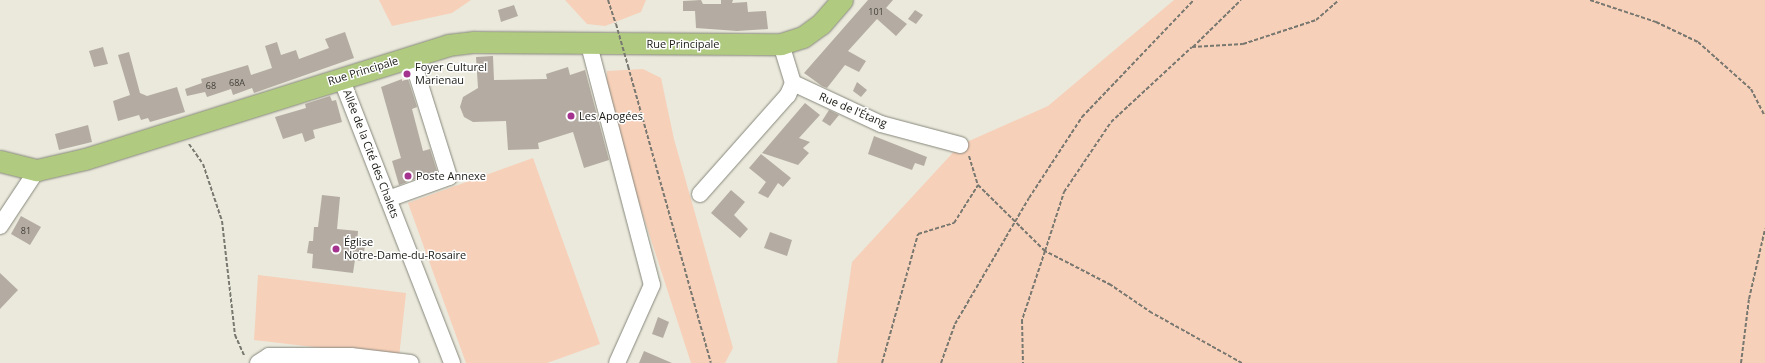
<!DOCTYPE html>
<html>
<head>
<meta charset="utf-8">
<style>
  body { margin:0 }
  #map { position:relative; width:1765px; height:363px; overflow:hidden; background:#eae9dc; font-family:"Open Sans",sans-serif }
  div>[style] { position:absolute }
  .green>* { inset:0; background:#f7d0b9 }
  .building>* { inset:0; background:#b4aca2 }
  .path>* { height:2px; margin-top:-1px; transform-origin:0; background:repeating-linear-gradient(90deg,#797870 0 4px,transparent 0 6px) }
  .roads { filter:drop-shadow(0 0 1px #88877c) drop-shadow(0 0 1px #88877c) }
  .minor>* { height:16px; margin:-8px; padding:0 8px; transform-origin:8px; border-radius:8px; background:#fff }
  .major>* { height:21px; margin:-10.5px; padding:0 10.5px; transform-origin:10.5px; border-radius:10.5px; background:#b0cb80 }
  .path-bridge>* { height:2px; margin-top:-1px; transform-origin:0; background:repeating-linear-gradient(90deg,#797870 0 4px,transparent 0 6px) }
  .dots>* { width:11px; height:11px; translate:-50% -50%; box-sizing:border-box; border:2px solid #fff; border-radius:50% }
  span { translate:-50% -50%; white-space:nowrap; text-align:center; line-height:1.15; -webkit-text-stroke:3px #fff; paint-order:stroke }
  .number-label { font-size:9px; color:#413f39 }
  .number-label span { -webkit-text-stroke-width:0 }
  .street-label { font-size:11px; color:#1b1b16 }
  .poi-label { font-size:11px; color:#1b1b16 }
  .left { translate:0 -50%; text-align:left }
</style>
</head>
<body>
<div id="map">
  <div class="green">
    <div style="clip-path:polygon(379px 0,471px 0,452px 13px,392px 26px)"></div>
    <div style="clip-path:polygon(565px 0,646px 0,641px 12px,605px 26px,587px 24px)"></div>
    <div style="clip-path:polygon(1174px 0,1765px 0,1765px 363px,837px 363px,852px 262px,960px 145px,1048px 106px)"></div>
    <div style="clip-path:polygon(643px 69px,661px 78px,674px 139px,733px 348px,725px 363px,691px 363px,606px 101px,607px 71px)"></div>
    <div style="clip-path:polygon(533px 158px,600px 344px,547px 363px,466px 363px,408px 203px)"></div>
    <div style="clip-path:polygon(258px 275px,406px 293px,399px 357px,254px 340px)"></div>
  </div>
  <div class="building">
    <div style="clip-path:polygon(701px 0,703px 4px,721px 4px,721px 0,733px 0,732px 3px,747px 2px,748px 12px,766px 11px,768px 29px,737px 31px,696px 28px,695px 11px,683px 11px,683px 1px)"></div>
    <div style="clip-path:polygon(868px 0,893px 0,886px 8px,907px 24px,896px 36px,877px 19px,848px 51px,866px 61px,859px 72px,845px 65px,827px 88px,822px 86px,804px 73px)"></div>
    <div style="clip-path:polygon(514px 5px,518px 16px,501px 22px,498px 10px)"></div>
    <div style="clip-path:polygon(915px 10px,923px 15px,916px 24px,908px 19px)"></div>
    <div style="clip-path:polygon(345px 32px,354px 58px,254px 93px,252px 88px,233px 95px,231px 89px,207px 97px,205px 92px,187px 96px,185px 89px,202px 83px,201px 79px,248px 65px,251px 75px,272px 68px,265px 46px,277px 42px,281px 55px,296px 50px,299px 59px,329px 48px,325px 39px)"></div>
    <div style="clip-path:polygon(103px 47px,108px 64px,94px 67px,89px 51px)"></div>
    <div style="clip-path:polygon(129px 52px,140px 93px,147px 96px,177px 87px,185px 112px,150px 122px,148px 118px,141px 120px,139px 115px,118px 121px,113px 101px,130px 95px,118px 55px)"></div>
    <div style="clip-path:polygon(493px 56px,494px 80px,547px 79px,546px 74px,568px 67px,570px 75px,585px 70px,609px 160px,584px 168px,573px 132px,538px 143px,539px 149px,508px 150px,506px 121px,473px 122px,464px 117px,460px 107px,463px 97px,478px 88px,476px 57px)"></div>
    <div style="clip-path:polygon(402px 79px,402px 81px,408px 79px,417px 107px,412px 109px,423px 151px,430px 149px,437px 171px,399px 185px,392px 161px,401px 158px,381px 87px)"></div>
    <div style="clip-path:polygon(857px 82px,867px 90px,861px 97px,853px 91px)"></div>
    <div style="clip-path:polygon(330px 96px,332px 101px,336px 100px,342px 122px,313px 130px,315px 138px,305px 142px,302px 133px,283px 139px,275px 117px,306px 108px,305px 104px)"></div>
    <div style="clip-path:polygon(805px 103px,820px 115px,799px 138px,810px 142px,803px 148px,809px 153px,798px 165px,762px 153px)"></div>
    <div style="clip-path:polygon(829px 110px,839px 115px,830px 126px,822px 121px)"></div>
    <div style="clip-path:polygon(88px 125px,92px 142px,59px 150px,55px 134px)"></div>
    <div style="clip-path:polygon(874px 136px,927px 157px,924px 166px,915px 163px,912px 170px,868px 154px)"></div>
    <div style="clip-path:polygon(761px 154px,791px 178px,783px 187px,778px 183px,768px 198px,758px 193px,766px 182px,749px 168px)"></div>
    <div style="clip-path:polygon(731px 190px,745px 202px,734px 215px,748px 229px,740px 238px,711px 213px)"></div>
    <div style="clip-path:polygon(322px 195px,340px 197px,337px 229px,358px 231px,357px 244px,365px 245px,363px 261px,355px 260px,353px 273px,312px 268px,313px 254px,307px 253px,309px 241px,313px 241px,314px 227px,318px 227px)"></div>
    <div style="clip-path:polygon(21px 216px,41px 227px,30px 245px,11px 234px)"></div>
    <div style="clip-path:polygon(770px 232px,792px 240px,787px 256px,764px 248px)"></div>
    <div style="clip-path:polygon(0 273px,18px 290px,0 309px)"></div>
    <div style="clip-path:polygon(658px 317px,669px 322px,663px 338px,652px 334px)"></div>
    <div style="clip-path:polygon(644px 351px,672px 363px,639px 363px)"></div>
  </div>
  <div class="path">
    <div style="left:608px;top:0;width:25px;rotate:72deg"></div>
    <div style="left:1590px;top:0;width:70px;rotate:18.4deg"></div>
    <div style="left:1656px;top:22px;width:47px;rotate:25.5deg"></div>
    <div style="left:1698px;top:42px;width:71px;rotate:41.6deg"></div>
    <div style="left:1751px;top:89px;width:30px;rotate:63deg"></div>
    <div style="left:1193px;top:47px;width:67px;rotate:-44.4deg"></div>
    <div style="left:628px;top:66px;width:308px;rotate:74.4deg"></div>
    <div style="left:189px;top:144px;width:24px;rotate:55deg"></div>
    <div style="left:203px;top:164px;width:60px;rotate:71.6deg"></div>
    <div style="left:222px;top:221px;width:115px;rotate:83.5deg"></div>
    <div style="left:235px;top:335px;width:24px;rotate:66deg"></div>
    <div style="left:969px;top:156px;width:30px;rotate:73deg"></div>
    <div style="left:978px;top:185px;width:94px;rotate:44.6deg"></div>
    <div style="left:1045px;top:251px;width:73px;rotate:108.4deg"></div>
    <div style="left:1022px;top:320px;width:43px;rotate:88.7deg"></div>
    <div style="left:1029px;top:198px;width:97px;rotate:-56.8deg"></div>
    <div style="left:1082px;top:117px;width:162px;rotate:-46.3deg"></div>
    <div style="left:882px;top:363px;width:134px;rotate:-74.4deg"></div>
    <div style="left:918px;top:234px;width:38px;rotate:-17deg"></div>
    <div style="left:954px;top:223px;width:45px;rotate:-57.7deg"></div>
    <div style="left:941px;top:363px;width:41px;rotate:-70.3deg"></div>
    <div style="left:955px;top:324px;width:101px;rotate:-59.6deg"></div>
    <div style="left:1242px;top:363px;width:103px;rotate:-150.9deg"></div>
    <div style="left:1152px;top:313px;width:50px;rotate:-145.7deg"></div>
    <div style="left:1111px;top:285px;width:74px;rotate:-152.7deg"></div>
    <div style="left:1045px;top:251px;width:62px;rotate:-72.1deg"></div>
    <div style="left:1064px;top:192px;width:84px;rotate:-56.1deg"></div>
    <div style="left:1111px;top:122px;width:110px;rotate:-42.8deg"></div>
    <div style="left:1192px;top:47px;width:51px;rotate:-3.4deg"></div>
    <div style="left:1243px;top:44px;width:77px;rotate:-18.2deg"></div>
    <div style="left:1316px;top:20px;width:30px;rotate:-41deg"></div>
    <div style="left:1741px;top:363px;width:64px;rotate:-82.9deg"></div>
    <div style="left:1749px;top:299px;width:72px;rotate:-77.1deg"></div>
  </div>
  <div class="roads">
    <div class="minor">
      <div style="left:589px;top:45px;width:248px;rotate:75.3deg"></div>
      <div style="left:652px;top:285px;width:85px;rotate:114.2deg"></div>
      <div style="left:341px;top:78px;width:306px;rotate:68.7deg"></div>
      <div style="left:793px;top:83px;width:97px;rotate:25deg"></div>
      <div style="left:881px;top:124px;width:82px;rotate:14.9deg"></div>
      <div style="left:700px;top:194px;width:132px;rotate:-48.4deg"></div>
      <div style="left:788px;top:95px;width:13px;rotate:-67deg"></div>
      <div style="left:793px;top:83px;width:41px;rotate:-107.1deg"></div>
      <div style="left:388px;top:199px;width:65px;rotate:-19.8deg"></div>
      <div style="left:449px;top:177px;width:127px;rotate:-107.4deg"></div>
      <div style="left:0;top:226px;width:67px;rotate:-56.5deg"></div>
      <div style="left:258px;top:363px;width:13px;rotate:-32deg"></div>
      <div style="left:269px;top:356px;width:82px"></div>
      <div style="left:351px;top:356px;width:60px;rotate:6.7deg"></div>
    </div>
    <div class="major">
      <div style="left:0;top:161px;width:38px;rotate:14deg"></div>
      <div style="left:37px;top:170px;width:49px;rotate:-12.9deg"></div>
      <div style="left:85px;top:159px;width:380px;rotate:-17.4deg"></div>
      <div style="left:448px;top:45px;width:26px;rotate:-7deg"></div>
      <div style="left:474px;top:42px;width:307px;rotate:0.4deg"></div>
      <div style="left:781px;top:44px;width:23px;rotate:-18deg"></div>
      <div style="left:803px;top:37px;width:22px;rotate:-36deg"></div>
      <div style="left:821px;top:24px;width:32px;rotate:-49deg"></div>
    </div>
  </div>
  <div class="path-bridge">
    <div style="left:616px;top:24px;width:44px;rotate:74.1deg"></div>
    <div style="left:1006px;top:237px;width:45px;rotate:-59.5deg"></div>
  </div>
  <div class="dots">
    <div style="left:407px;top:74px;background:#a3338f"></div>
    <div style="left:571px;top:116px;background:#a3338f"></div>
    <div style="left:408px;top:176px;background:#a3338f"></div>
    <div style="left:336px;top:249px;background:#a3338f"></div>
  </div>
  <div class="number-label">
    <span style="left:876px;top:12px">101</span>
    <span style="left:237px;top:83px">68A</span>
    <span style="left:211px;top:86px">68</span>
    <span style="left:26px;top:231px">81</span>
  </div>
  <div class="street-label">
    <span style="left:683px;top:44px">Rue Principale</span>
    <span style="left:363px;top:71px;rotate:-17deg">Rue Principale</span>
    <span style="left:853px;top:110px;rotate:23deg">Rue de l'Étang</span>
    <span style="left:371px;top:154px;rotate:69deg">Allée de la Cité des Chalets</span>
  </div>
  <div class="poi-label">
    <span class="left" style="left:415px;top:74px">Foyer Culturel<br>Marienau</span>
    <span class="left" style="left:579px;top:116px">Les Apogées</span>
    <span class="left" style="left:416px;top:176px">Poste Annexe</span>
    <span class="left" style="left:344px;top:249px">Église<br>Notre-Dame-du-Rosaire</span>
  </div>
</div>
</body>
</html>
